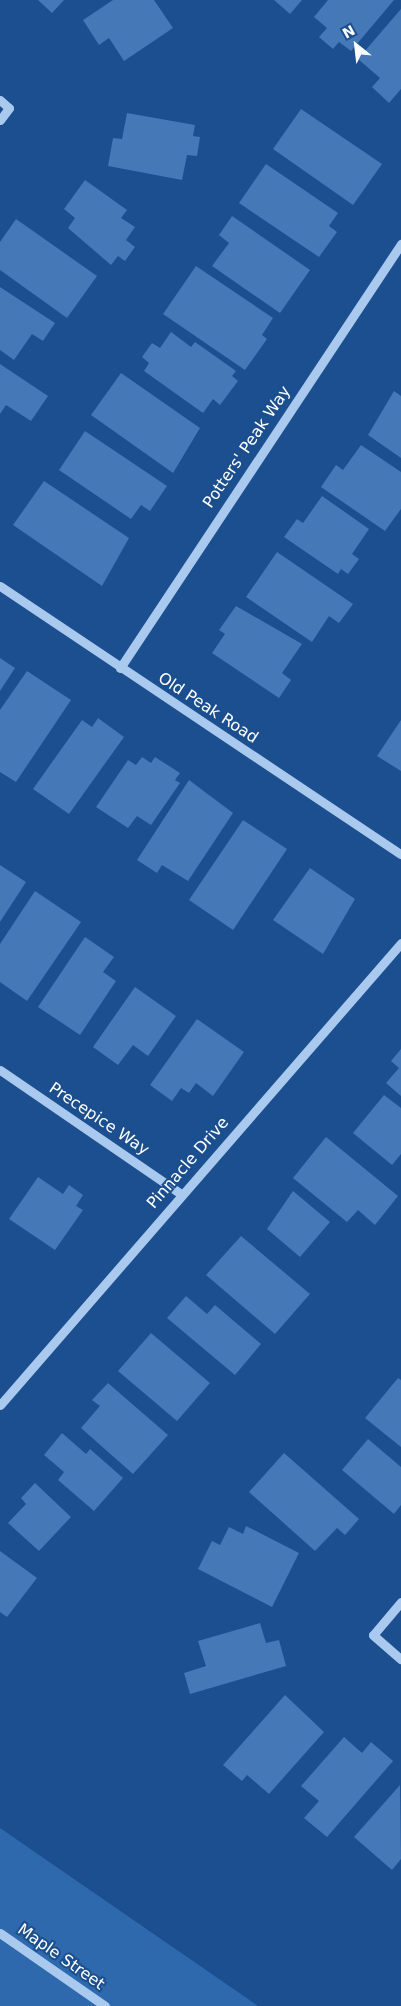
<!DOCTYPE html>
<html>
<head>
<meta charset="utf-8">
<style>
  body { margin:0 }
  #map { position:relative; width:401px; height:2006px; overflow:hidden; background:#1b4f8f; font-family:"DejaVu Sans",sans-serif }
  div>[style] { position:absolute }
  .green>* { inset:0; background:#2e69ad }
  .building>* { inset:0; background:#4478b7 }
  .minor>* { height:9px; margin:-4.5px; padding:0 4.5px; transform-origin:4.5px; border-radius:4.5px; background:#a9c9ee }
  span { translate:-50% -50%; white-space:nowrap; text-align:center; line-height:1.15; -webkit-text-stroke:4px #1b4f8f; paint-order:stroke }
  .street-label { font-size:16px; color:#fff }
  .north { position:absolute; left:331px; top:20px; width:50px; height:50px; -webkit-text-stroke:4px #1b4f8f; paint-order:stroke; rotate:331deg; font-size:14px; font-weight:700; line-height:20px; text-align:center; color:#fff }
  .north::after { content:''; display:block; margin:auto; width:18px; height:22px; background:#fff; clip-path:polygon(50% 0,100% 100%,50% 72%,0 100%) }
</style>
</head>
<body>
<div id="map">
  <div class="green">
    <div style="clip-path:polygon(0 1828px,258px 2006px,0 2006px)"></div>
  </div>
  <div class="building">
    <div style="clip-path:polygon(38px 0,64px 0,52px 13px)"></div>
    <div style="clip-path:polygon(113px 0,154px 0,173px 28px,124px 61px,109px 38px,99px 45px,83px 20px)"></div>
    <div style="clip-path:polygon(274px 0,302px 0,290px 14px)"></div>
    <div style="clip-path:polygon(328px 0,394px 0,351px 51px,339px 42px,333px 49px,319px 37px,327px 28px,314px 17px)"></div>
    <div style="clip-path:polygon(401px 9px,401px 89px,389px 103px,372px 87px,380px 78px,358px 59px)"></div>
    <div style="clip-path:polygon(301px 109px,382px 164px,353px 205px,273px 149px)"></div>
    <div style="clip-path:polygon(127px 113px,195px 125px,193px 136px,200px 137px,197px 156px,187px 155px,182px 180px,108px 166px,113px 138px,122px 139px)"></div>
    <div style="clip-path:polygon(266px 164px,338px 213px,329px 226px,337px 232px,319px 257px,239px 203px)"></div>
    <div style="clip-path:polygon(85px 180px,127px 210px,121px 218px,135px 227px,126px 240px,135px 247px,125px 261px,118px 256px,111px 265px,68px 228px,75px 218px,64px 209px)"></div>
    <div style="clip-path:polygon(232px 216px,310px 270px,280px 313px,212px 266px,229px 243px,219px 235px)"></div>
    <div style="clip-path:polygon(16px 219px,97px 276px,67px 318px,0 270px,0 242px)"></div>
    <div style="clip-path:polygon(196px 266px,273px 318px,262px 335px,267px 339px,245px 370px,163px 314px)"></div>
    <div style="clip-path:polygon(0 287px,55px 323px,43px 341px,32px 334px,14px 360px,0 350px)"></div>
    <div style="clip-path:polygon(171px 332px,191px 347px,195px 342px,236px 371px,232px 376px,238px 381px,220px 405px,213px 399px,203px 413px,144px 371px,149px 363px,142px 357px,152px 343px,160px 348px)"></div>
    <div style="clip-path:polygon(0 364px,48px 396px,31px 421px,6px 405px,0 414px)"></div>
    <div style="clip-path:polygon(121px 373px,200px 428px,173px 473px,91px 415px)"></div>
    <div style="clip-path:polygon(394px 391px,401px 396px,401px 458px,368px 435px)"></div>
    <div style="clip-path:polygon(85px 431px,167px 486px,150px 511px,141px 505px,131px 519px,59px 470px)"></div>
    <div style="clip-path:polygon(361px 445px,401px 472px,401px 509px,385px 531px,321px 487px,336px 465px,343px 470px)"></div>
    <div style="clip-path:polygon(44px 481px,129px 538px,102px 586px,13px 525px)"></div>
    <div style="clip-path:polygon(322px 496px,369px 529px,352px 554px,359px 559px,348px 574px,341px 569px,338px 574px,284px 537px,297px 519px,303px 523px)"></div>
    <div style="clip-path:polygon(277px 552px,353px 604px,339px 623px,329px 616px,312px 642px,246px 597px)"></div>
    <div style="clip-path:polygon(236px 606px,302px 644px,282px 673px,291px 680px,279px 698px,212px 653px,225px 634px,219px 630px)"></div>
    <div style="clip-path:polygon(0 658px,15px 668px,0 691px)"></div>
    <div style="clip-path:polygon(27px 671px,71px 700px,16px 782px,0 772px,0 710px)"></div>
    <div style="clip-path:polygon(98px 718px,124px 737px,69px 814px,33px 789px,82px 720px,92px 727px)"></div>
    <div style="clip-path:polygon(401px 720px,401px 771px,377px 756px)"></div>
    <div style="clip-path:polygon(142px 757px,151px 763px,155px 757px,180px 773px,175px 780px,180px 783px,151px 825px,137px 816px,128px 828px,96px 807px,128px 760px,136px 765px)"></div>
    <div style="clip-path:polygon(189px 780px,233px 813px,188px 881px,162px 865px,157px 873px,137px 860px)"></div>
    <div style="clip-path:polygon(243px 820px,287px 849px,233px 930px,189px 900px)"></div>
    <div style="clip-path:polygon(0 865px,26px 882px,0 922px)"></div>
    <div style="clip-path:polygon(310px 868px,355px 899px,323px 954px,273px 920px)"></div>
    <div style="clip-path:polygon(35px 891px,81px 922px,27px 1001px,0 982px,0 944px)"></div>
    <div style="clip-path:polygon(85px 937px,114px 957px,103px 972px,116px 981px,80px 1035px,38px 1007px)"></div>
    <div style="clip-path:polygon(135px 987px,176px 1016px,148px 1056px,133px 1045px,118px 1065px,93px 1047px)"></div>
    <div style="clip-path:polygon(197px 1019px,244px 1052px,213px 1096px,196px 1083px,189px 1093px,181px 1088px,172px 1101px,150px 1085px)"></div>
    <div style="clip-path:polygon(401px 1049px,401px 1096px,386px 1083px,399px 1068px,391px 1061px)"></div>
    <div style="clip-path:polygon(384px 1095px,401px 1108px,401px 1154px,392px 1165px,353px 1133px)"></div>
    <div style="clip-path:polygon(326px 1137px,398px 1196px,375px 1225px,358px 1210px,347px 1222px,293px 1178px)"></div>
    <div style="clip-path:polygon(38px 1177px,63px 1194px,69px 1185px,83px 1195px,76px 1206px,83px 1210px,55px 1250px,9px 1219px)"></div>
    <div style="clip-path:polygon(293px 1191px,330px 1222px,300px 1257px,267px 1229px)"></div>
    <div style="clip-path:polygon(241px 1236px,310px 1294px,275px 1334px,206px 1275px)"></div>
    <div style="clip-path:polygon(186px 1296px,207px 1314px,215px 1305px,261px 1344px,235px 1375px,167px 1318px)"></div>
    <div style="clip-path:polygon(151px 1333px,210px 1383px,177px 1421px,118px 1371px)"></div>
    <div style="clip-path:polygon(398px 1378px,401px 1380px,401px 1447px,365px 1418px)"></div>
    <div style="clip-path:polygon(108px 1383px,168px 1435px,133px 1474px,81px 1428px,100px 1406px,92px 1400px)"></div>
    <div style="clip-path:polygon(62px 1433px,86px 1454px,90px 1449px,123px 1478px,94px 1511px,58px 1480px,64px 1472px,44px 1455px)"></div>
    <div style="clip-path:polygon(368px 1439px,401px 1467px,401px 1505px,394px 1514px,342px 1470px)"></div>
    <div style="clip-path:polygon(284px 1453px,359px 1519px,345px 1535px,337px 1528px,315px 1551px,249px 1492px)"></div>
    <div style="clip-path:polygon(35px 1483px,71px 1517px,39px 1551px,8px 1523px,26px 1504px,21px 1498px)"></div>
    <div style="clip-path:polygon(246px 1526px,299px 1553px,272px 1607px,198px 1569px,212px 1541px,220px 1545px,229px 1527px,243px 1534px)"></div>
    <div style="clip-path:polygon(0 1551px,37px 1578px,7px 1617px,0 1612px)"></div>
    <div style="clip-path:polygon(260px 1623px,266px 1643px,279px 1640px,286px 1666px,190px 1694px,184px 1673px,206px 1666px,198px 1641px)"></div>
    <div style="clip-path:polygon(285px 1695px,324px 1732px,269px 1794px,247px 1775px,242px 1781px,223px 1765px)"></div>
    <div style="clip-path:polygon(344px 1737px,362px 1753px,371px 1742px,393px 1761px,327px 1837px,304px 1818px,319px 1801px,301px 1786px)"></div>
    <div style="clip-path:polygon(400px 1785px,401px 1859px,392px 1870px,354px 1837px)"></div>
  </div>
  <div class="minor">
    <div style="left:0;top:100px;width:12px;rotate:42deg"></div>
    <div style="left:9px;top:108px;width:15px;rotate:127deg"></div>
    <div style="left:0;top:586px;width:482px;rotate:33.8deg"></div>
    <div style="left:120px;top:668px;width:509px;rotate:-56.47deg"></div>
    <div style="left:0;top:1070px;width:219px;rotate:34.4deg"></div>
    <div style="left:0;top:1405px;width:612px;rotate:-49.04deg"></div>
    <div style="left:401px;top:1602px;width:43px;rotate:130.3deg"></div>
    <div style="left:373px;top:1635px;width:37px;rotate:41deg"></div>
    <div style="left:0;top:1933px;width:128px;rotate:34.8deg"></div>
  </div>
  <div class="street-label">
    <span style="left:247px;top:447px;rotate:-56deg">Potters' Peak Way</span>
    <span style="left:208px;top:708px;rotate:33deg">Old Peak Road</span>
    <span style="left:99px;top:1119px;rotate:34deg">Precepice Way</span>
    <span style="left:188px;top:1163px;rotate:-49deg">Pinnacle Drive</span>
    <span style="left:61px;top:1957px;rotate:35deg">Maple Street</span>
  </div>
  <div class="north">N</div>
</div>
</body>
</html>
